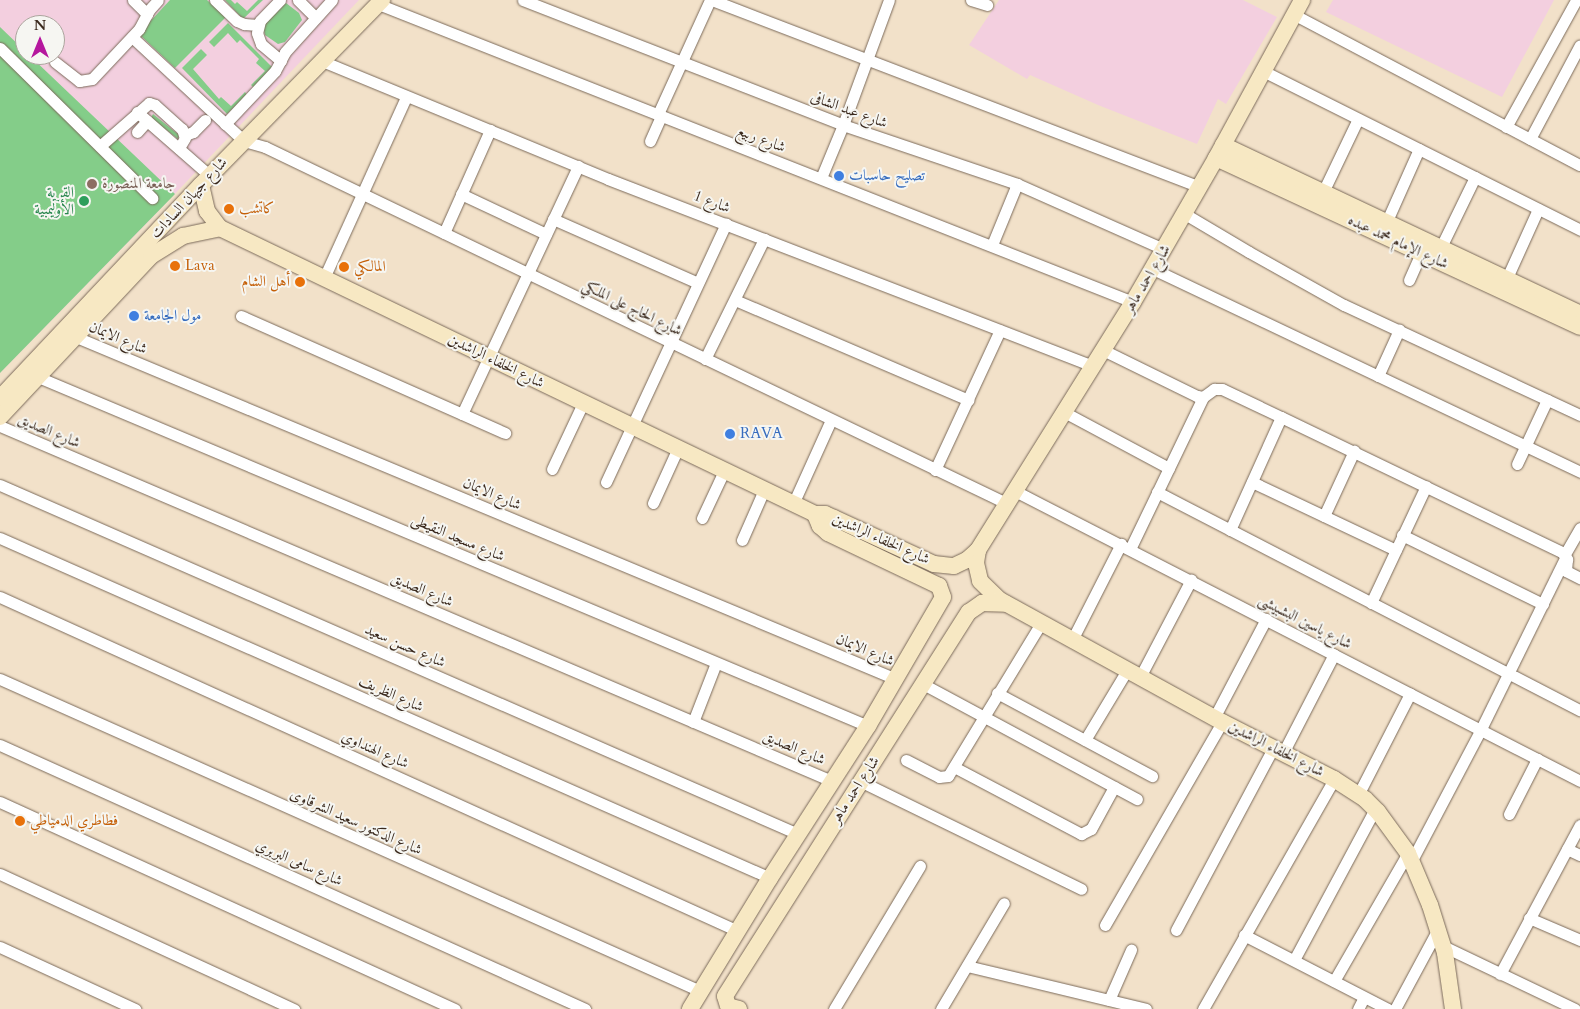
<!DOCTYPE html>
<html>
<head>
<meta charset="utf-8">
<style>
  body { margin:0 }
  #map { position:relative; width:1580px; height:1009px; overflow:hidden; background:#f2e1c9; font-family:Cardo,Amiri,serif }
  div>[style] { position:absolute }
  .built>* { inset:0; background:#f3cfdf }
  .green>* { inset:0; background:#84cd89 }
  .roads { filter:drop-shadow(0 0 1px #7b6a5a) drop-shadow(0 0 1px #7b6a5a) }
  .street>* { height:11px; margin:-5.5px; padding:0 5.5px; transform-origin:5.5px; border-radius:5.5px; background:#fff }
  .secondary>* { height:16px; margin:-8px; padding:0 8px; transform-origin:8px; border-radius:8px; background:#f7e8c3 }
  .dots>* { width:14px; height:14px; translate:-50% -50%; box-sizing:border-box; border:2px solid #f6f6f2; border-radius:50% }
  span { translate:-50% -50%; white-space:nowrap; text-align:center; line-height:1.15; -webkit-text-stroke:4px #f6f6f2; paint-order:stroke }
  .street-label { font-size:15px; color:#3b2a1e }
  .shop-label { font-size:15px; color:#366cbe }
  .left { translate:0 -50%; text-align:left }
  .education-label { font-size:15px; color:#785e54 }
  .leisure-label { font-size:15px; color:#27864d }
  .right { translate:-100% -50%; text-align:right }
  .food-label { font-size:15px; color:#c56008 }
  .north { position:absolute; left:15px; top:15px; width:50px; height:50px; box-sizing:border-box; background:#f6f6f2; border:1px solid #aba49d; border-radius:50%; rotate:0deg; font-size:14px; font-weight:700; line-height:20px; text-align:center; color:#3b2a1e }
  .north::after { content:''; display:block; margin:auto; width:18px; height:22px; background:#b5179e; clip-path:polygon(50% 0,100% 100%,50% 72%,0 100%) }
</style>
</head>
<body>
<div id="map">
  <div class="built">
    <div style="clip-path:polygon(evenodd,0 0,359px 0,152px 218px,0 373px,0 0,25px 25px,55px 25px,55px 55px,25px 55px,25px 25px)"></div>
    <div style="clip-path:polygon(999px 0,1243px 0,1277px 17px,1226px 104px,1218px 99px,1197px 144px,1098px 105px,1030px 75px,1027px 79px,969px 45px)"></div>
    <div style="clip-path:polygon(1333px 0,1554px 0,1502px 97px,1326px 12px)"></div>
  </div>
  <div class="green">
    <div style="clip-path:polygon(170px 0,207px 0,226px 17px,175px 68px,141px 36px,145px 27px)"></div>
    <div style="clip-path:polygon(225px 0,231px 0,235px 4px,237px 2px,247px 11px,258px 0,263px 0,243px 19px)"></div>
    <div style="clip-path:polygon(286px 3px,299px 13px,302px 20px,285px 42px,278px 44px,265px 35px,263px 26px)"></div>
    <div style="clip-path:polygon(228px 23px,273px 68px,254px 88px,251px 85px,265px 71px,256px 63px,259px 59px,240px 40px,237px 43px,228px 33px,214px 47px,209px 42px)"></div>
    <div style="clip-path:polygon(0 27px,25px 51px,25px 55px,29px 55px,175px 194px,0 373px)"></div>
    <div style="clip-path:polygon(201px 49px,207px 55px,193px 69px,219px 99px,221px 97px,231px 106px,245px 92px,247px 95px,227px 114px,182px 68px)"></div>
    <div style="clip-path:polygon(153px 114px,179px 135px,178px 139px,151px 118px)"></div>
  </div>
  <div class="roads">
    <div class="street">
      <div style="left:133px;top:0;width:20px;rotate:45deg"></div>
      <div style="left:215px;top:0;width:30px;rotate:44deg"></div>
      <div style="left:237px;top:21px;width:8px;rotate:23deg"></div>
      <div style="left:244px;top:24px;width:14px;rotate:4deg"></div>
      <div style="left:280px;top:0;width:29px;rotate:134deg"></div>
      <div style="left:260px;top:21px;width:12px;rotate:104deg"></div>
      <div style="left:257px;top:33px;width:12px;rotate:70deg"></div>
      <div style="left:261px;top:44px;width:26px;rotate:40deg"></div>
      <div style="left:298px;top:0;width:25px;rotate:45deg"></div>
      <div style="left:523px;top:0;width:344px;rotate:21.3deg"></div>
      <div style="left:843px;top:125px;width:184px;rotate:18.7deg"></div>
      <div style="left:1017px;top:184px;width:161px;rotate:23.9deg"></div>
      <div style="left:712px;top:0;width:523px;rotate:20.97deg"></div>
      <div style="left:971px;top:0;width:17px;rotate:17deg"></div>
      <div style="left:378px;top:4px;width:812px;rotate:21.54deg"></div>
      <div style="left:1293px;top:14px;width:324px;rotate:27.8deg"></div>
      <div style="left:132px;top:37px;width:153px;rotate:42.9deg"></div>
      <div style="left:244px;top:141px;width:22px;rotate:16deg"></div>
      <div style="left:265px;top:147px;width:822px;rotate:25.66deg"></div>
      <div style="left:0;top:48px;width:214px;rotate:44.6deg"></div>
      <div style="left:322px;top:61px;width:309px;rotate:22.4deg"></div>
      <div style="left:608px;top:179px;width:520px;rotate:21.08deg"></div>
      <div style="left:55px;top:62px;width:31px;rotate:38deg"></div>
      <div style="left:79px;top:81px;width:13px;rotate:-9deg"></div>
      <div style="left:92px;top:79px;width:69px;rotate:-46.8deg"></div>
      <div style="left:139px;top:29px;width:21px;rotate:-62deg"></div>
      <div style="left:149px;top:10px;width:13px;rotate:-48deg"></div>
      <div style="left:1263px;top:71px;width:355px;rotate:26.6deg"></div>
      <div style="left:137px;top:112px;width:97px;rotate:41.2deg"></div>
      <div style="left:658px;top:114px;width:125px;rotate:-65.5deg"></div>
      <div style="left:225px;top:124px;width:73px;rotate:-46.7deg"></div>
      <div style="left:275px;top:71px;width:21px;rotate:-62deg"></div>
      <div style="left:285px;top:52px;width:70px;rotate:-47.9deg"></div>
      <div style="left:1506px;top:127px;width:145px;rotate:-61.1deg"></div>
      <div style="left:137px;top:132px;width:15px;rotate:-48deg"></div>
      <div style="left:185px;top:135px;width:9px;rotate:-21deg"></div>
      <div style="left:193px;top:132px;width:17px;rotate:-45deg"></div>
      <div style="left:1530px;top:139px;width:106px;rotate:-62deg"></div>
      <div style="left:650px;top:141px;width:27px;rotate:-66deg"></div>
      <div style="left:100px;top:146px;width:65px;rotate:-41.3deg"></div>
      <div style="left:149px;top:103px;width:6px;rotate:18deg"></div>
      <div style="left:155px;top:105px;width:36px;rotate:42deg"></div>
      <div style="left:182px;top:129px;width:9px;rotate:72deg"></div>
      <div style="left:185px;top:138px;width:12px;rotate:121deg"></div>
      <div style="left:821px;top:178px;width:57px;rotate:-67.5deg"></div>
      <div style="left:843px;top:125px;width:133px;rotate:-69.8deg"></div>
      <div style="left:1323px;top:192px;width:81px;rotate:-64.4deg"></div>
      <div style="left:461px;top:194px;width:94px;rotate:25.2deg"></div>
      <div style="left:1185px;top:214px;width:74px;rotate:30.7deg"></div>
      <div style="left:1249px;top:252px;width:109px;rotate:29.2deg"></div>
      <div style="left:1344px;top:305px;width:260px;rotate:25deg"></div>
      <div style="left:553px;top:219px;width:158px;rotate:23.8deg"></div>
      <div style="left:1386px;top:223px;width:81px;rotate:-66deg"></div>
      <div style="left:444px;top:233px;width:113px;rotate:-65.9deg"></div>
      <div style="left:992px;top:245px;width:66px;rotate:-67.7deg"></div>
      <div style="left:1440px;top:249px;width:80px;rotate:-64.1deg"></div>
      <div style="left:1153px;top:269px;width:473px;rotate:25.4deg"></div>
      <div style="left:324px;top:278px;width:199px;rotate:-65.6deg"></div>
      <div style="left:1409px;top:280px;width:30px;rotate:-66deg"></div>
      <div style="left:1506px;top:280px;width:78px;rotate:-65.7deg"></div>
      <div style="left:735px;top:300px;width:254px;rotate:23.2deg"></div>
      <div style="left:241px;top:316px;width:289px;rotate:23.9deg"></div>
      <div style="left:76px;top:337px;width:888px;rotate:22.64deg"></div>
      <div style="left:1103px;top:350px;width:105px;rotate:26.1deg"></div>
      <div style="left:1197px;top:396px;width:6px;rotate:9deg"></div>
      <div style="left:1203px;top:397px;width:14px;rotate:-36deg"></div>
      <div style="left:1214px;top:389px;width:8px"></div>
      <div style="left:1222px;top:389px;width:65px;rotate:25.4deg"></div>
      <div style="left:1281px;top:417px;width:312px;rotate:25.7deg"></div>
      <div style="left:1562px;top:552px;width:9px;rotate:54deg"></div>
      <div style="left:1567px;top:559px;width:12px;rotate:95deg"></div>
      <div style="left:1566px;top:571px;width:16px;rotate:27deg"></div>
      <div style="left:705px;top:359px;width:134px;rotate:-63.8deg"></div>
      <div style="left:1378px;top:376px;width:51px;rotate:-65.5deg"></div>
      <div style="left:38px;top:377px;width:900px;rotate:22.81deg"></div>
      <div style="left:1064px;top:412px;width:119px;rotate:28.1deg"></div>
      <div style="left:462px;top:414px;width:274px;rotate:-64.9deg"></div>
      <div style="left:0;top:426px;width:905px;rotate:23.11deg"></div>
      <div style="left:1517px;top:464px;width:71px;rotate:-64.9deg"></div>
      <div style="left:552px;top:469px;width:73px;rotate:-64.8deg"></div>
      <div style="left:935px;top:470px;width:154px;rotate:-65.1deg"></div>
      <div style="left:606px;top:482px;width:285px;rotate:-65.1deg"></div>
      <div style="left:1252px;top:482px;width:159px;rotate:25.3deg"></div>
      <div style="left:0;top:485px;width:871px;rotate:23.62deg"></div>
      <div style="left:1015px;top:491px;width:635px;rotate:27.17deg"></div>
      <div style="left:1157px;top:492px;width:476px;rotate:27.3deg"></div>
      <div style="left:653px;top:503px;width:60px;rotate:-65.6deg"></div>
      <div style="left:793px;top:504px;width:92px;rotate:-65.7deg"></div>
      <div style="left:1324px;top:516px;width:72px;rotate:-65.2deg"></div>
      <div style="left:702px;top:518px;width:52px;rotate:-64.9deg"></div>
      <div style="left:1230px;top:530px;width:124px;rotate:-65.7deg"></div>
      <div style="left:1402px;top:535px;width:157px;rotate:26.1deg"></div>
      <div style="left:0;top:538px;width:842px;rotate:23.82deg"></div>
      <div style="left:742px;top:540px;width:55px;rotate:-66.3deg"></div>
      <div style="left:1130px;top:549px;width:169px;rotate:-64.3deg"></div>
      <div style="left:1565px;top:554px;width:30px;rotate:-60deg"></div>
      <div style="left:0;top:597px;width:810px;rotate:24.35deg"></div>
      <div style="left:1371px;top:603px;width:129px;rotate:-64.8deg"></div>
      <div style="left:1072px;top:640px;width:108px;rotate:-63deg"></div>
      <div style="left:1140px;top:677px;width:110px;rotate:-62.3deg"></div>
      <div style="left:0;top:679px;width:766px;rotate:24.02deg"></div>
      <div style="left:923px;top:684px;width:243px;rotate:28.3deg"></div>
      <div style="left:997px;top:693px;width:176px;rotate:28.2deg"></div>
      <div style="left:1214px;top:718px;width:112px;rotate:-62.3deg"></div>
      <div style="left:693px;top:722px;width:63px;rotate:-68.7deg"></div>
      <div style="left:1085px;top:740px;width:82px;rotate:-59deg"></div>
      <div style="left:0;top:745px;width:642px;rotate:24.29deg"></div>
      <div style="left:1283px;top:753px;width:111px;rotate:-62.7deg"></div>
      <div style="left:906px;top:760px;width:37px;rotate:27deg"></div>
      <div style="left:939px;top:777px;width:9px;rotate:-6deg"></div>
      <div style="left:948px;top:776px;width:179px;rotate:-58.7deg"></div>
      <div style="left:954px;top:767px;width:144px;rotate:27.8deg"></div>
      <div style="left:1081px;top:834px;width:11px;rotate:-27deg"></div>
      <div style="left:1091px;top:829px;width:48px;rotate:-61.3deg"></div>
      <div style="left:860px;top:781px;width:246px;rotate:26deg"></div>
      <div style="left:1358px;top:795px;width:114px;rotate:-62.8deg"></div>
      <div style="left:0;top:802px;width:500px;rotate:24.5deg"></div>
      <div style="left:1509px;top:814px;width:62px;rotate:-63deg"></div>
      <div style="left:1567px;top:849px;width:14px;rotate:25deg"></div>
      <div style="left:1412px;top:860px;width:146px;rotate:-62.2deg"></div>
      <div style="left:1480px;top:731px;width:191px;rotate:-63.8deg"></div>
      <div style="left:0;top:874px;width:324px;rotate:24.7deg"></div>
      <div style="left:1529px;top:918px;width:56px;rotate:23.3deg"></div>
      <div style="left:1105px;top:925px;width:234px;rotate:-60deg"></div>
      <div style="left:1176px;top:930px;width:206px;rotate:-61.9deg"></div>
      <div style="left:1244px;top:935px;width:162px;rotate:27.2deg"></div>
      <div style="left:1443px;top:946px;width:146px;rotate:25.5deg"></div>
      <div style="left:0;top:947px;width:149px;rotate:24.7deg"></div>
      <div style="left:1294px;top:960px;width:171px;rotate:-61.8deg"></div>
      <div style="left:967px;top:966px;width:184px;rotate:13.5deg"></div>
      <div style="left:1500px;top:974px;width:169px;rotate:-61.8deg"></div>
      <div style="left:1334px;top:981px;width:148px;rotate:-60deg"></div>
      <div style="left:1109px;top:1000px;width:55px;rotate:-66.3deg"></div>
      <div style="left:834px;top:1009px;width:167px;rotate:-59deg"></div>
      <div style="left:941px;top:1009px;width:123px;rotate:-59.3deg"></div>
      <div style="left:1203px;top:1009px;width:265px;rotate:-60.3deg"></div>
      <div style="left:1358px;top:1009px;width:13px;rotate:-63deg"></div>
      <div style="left:1395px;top:1009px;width:91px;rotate:-61.7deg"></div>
    </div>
    <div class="secondary">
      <div style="left:1223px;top:145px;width:395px;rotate:25.3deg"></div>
      <div style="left:1216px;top:158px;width:401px;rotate:24.9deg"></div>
      <div style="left:201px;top:185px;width:27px;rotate:77deg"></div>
      <div style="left:207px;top:211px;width:21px;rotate:53deg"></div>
      <div style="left:220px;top:228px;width:660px;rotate:25.67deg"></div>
      <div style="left:815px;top:514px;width:10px"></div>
      <div style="left:825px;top:514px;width:10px;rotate:24deg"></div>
      <div style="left:834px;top:518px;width:110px;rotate:24.7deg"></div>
      <div style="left:934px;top:564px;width:20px;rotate:6deg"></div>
      <div style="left:954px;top:566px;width:14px;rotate:-25deg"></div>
      <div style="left:967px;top:560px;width:15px;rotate:-42deg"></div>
      <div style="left:978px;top:550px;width:292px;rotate:-58deg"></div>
      <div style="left:1133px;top:302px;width:166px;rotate:-60deg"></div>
      <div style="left:1216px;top:158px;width:180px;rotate:-61.4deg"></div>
      <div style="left:0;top:398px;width:293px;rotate:-46.7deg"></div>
      <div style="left:201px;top:185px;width:259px;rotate:-45.6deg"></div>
      <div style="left:0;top:417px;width:221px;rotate:-46.8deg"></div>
      <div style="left:151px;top:256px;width:38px;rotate:-32deg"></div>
      <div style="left:183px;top:236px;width:38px;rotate:-12deg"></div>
      <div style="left:978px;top:550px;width:13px;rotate:99deg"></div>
      <div style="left:976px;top:563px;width:18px;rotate:77deg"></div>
      <div style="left:980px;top:581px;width:28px;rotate:44deg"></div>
      <div style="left:1000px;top:600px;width:253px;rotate:28.8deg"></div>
      <div style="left:1222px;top:722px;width:126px;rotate:27deg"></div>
      <div style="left:1334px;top:779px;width:37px;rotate:33deg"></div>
      <div style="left:1365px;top:799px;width:18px;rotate:45deg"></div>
      <div style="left:1378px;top:812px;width:51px;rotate:53.8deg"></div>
      <div style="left:1408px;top:853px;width:56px;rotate:67.1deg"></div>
      <div style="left:1430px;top:905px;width:50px;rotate:72.6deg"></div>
      <div style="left:1445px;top:953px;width:57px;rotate:81.9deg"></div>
      <div style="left:690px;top:1009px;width:153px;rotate:-58.6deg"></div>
      <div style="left:770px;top:878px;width:181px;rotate:-57.2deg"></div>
      <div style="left:868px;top:726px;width:149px;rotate:-59.8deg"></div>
      <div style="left:943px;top:597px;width:12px;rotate:-110deg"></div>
      <div style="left:939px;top:586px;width:123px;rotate:-154.5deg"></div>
      <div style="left:828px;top:533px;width:11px;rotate:-139deg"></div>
      <div style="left:820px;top:526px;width:13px;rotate:-113deg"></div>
      <div style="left:739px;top:1009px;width:11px;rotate:-165deg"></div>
      <div style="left:728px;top:1006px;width:10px;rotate:-107deg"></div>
      <div style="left:725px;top:996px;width:455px;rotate:-57.6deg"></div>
      <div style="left:969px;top:612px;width:16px;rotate:-35deg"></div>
      <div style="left:982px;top:603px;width:24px;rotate:2deg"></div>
    </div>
  </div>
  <div class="dots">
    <div style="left:839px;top:176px;background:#3f7fe0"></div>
    <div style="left:92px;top:184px;background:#8d6e63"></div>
    <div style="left:84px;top:201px;background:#2e9e5b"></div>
    <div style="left:229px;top:209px;background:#e8710a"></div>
    <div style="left:175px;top:266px;background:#e8710a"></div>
    <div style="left:344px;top:267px;background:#e8710a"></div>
    <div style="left:300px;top:282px;background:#e8710a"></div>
    <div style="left:134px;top:316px;background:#3f7fe0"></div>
    <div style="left:730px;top:434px;background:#3f7fe0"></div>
    <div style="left:20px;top:821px;background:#e8710a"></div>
  </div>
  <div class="street-label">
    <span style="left:849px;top:110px;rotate:20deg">شارع عبد الشافى</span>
    <span style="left:761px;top:139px;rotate:21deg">شارع ربيع</span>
    <span style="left:189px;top:198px;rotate:-47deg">شارع جيهان السادات</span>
    <span style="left:712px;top:202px;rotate:21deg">شارع 1</span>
    <span style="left:1398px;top:242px;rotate:25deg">شارع الإمام محمد عبده</span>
    <span style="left:1147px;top:279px;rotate:-59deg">شارع احمد ماهر</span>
    <span style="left:632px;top:308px;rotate:26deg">شارع الحاج على الملكي</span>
    <span style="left:118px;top:338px;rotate:23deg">شارع الايمان</span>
    <span style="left:496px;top:361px;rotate:26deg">شارع الخلفاء الراشدين</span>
    <span style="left:49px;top:431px;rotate:23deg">شارع الصديق</span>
    <span style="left:492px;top:494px;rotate:23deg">شارع الايمان</span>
    <span style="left:458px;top:538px;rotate:23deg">شارع مسجد النقيطى</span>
    <span style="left:881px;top:539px;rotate:24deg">شارع الخلفاء الراشدين</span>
    <span style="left:422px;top:590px;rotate:23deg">شارع الصديق</span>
    <span style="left:1305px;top:622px;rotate:27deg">شارع ياسين البشبيشى</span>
    <span style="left:405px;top:646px;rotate:24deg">شارع حسن سعيد</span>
    <span style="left:865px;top:650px;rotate:23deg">شارع الايمان</span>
    <span style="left:391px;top:694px;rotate:24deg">شارع الظريف</span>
    <span style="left:794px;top:748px;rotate:23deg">شارع الصديق</span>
    <span style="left:1276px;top:749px;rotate:27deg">شارع الخلفاء الراشدين</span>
    <span style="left:375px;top:750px;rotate:24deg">شارع الهنداوي</span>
    <span style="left:855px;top:790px;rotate:-57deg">شارع احمد ماهر</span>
    <span style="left:356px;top:822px;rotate:24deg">شارع الدكتور سعيد الشرقاوى</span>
    <span style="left:299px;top:863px;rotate:24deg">شارع سامى البربري</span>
  </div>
  <div class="shop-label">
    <span class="left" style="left:849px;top:176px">تصليح حاسبات</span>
    <span class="left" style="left:144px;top:316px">مول الجامعة</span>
    <span class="left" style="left:740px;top:434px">RAVA</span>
  </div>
  <div class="education-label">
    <span class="left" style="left:102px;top:184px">جامعة المنصورة</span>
  </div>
  <div class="leisure-label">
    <span class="right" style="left:74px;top:201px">القرية<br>الأوليمبية</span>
  </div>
  <div class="food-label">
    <span class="left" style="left:239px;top:209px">كاتشب</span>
    <span class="left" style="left:185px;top:266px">Lava</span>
    <span class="left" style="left:354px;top:267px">المالكي</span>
    <span class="right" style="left:290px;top:282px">أهل الشام</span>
    <span class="left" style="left:30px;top:821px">فطاطري الدمياطي</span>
  </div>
  <div class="north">N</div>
</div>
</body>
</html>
